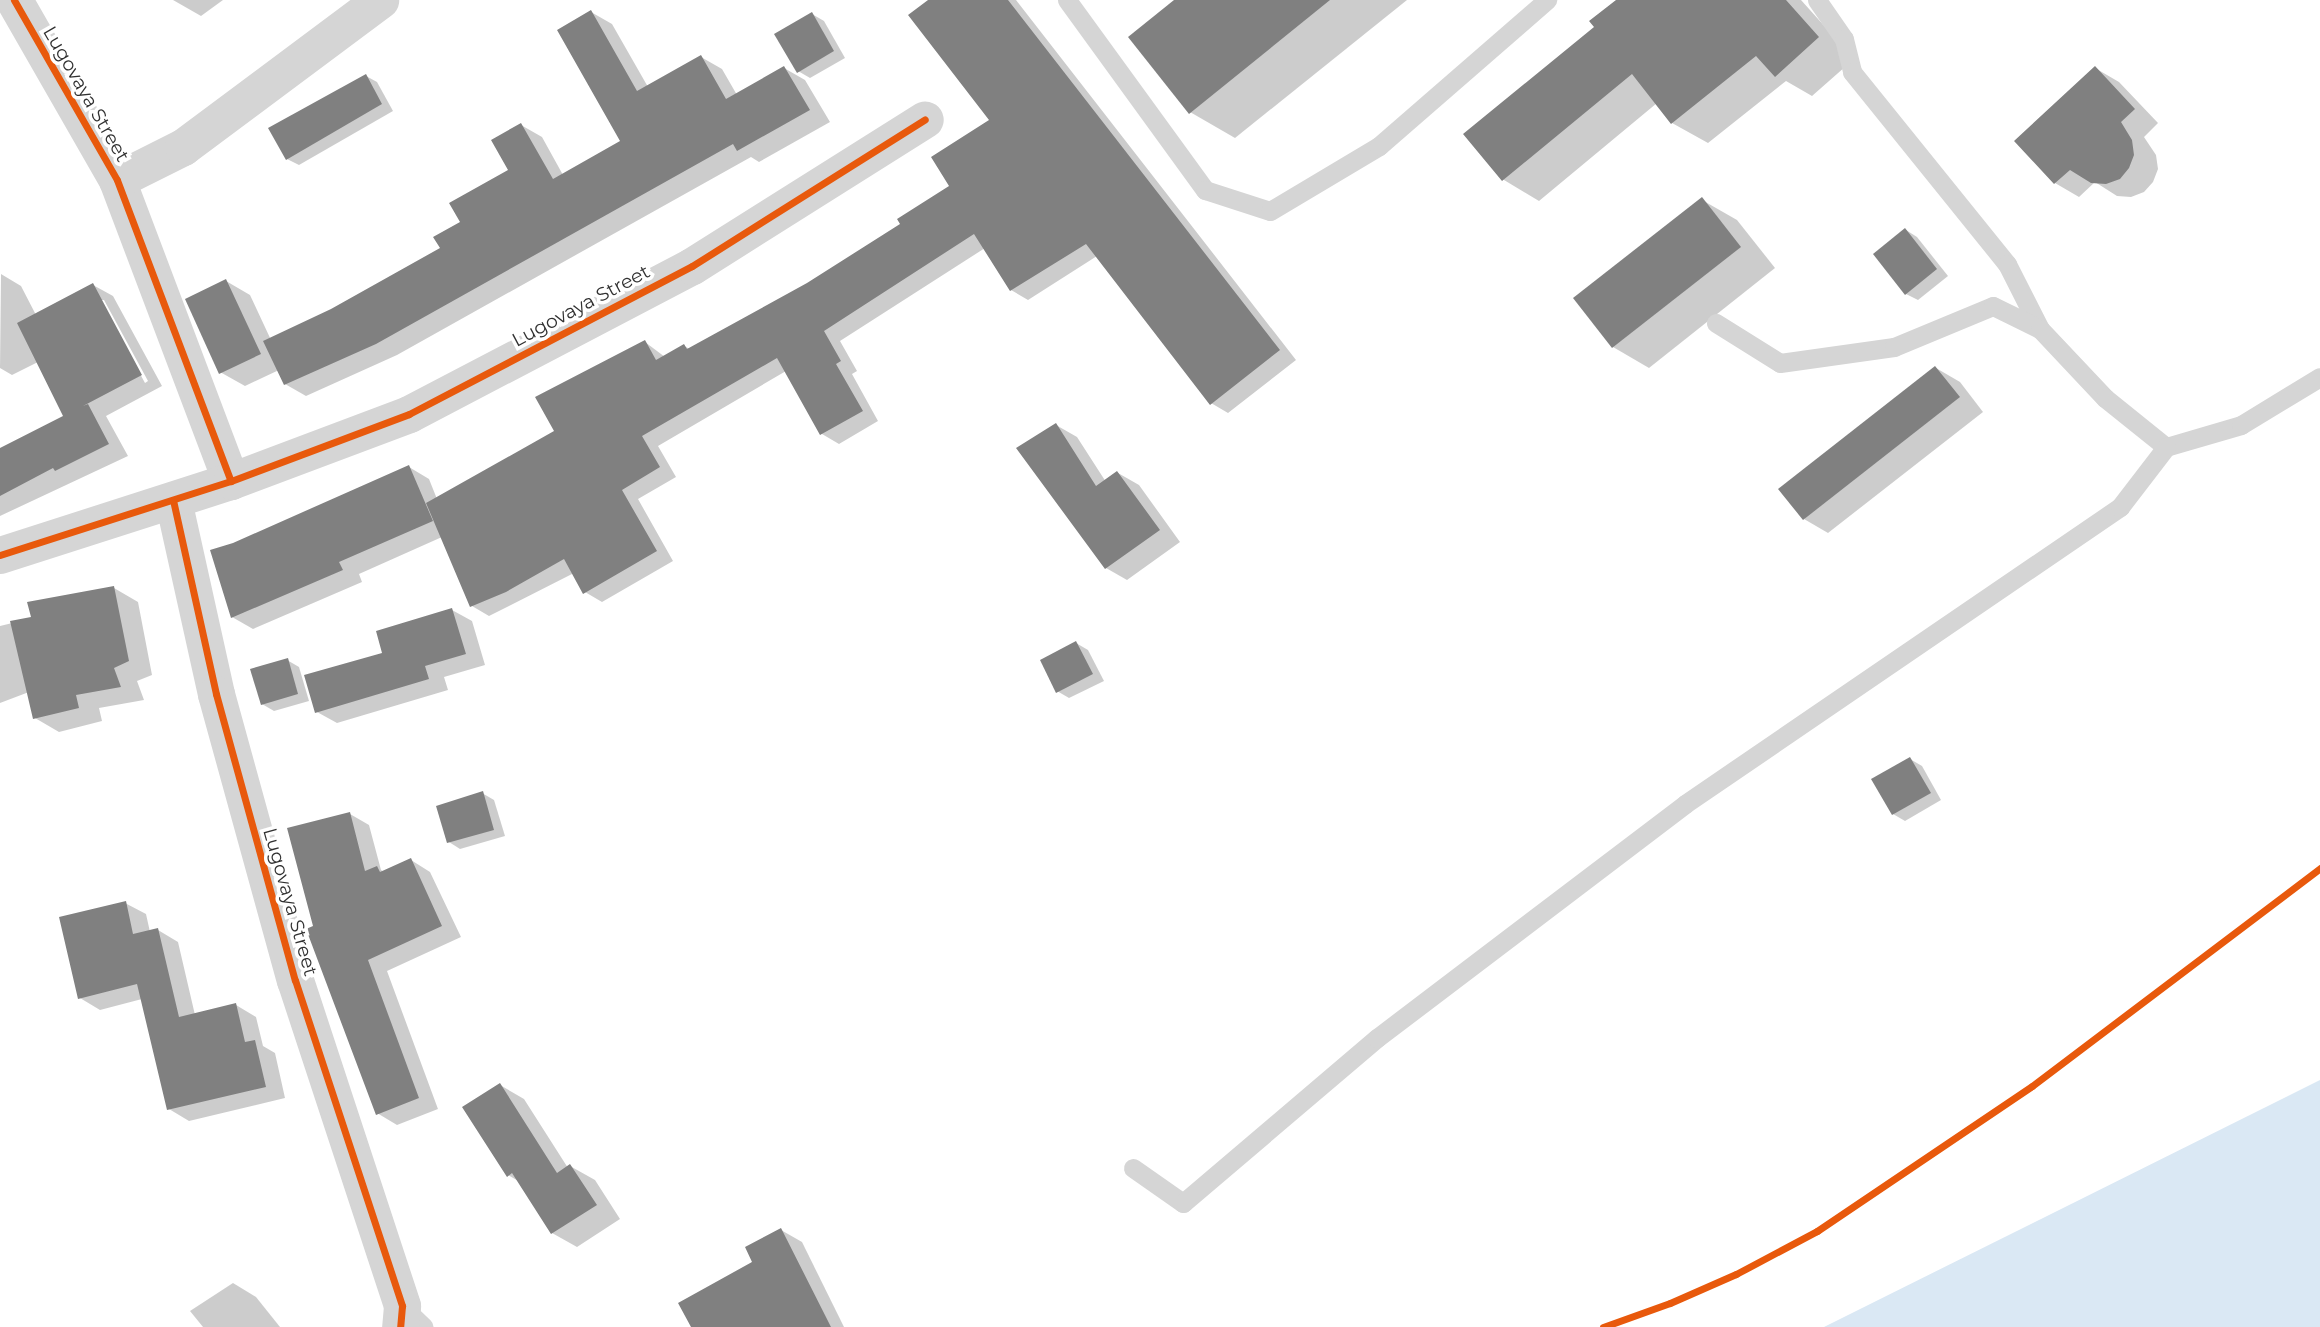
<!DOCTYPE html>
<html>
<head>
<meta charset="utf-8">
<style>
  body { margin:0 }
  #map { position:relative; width:2320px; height:1327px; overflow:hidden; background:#fff; font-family:Montserrat,sans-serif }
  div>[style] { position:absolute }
  .water>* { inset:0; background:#dae8f4 }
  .shadow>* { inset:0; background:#0003 }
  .building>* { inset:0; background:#808080 }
  .service>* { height:19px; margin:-9.5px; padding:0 9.5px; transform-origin:9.5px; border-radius:9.5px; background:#d5d5d5 }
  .minor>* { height:37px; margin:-18.5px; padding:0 18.5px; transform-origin:18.5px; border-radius:18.5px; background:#d5d5d5 }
  .cycleway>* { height:7px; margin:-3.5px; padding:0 3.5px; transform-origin:3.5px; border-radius:3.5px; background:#e8590c }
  span { translate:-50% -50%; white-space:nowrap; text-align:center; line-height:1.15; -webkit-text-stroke:7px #fff; paint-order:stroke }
  .street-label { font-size:19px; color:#313131 }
</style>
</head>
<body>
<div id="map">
  <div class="water">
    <div style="clip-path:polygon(2320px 1080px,2320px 1327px,1824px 1327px)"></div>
  </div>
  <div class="shadow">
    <div style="clip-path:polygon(173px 0,223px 0,201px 16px)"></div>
    <div style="clip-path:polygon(930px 0,1016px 0,1296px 360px,1228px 413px,1211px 403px,1097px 256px,1028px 300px,1011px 290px,985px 248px,840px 341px,857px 371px,852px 374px,878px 421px,839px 444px,822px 434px,786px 371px,658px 446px,676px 477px,638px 499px,673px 561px,602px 602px,585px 592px,574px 573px,489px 616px,472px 606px,442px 537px,359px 574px,362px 582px,253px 629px,232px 617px,234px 544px,409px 467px,429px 479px,437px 499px,556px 432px,645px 342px,665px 357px,684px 346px,690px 349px,808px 284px,902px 225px,952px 186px,992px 121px)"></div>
    <div style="clip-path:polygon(1176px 0,1407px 0,1235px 138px,1190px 112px)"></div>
    <div style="clip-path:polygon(1619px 0,1801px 0,1854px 59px,1812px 96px,1786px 81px,1708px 143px,1672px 123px,1657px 103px,1539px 201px,1504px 180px,1466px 135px,1596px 27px)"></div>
    <div style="clip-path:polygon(591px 12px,612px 24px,648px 87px,701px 57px,722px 69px,737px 95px,784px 68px,805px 80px,830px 122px,759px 162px,751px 157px,397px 355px,306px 396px,285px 384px,279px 370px,245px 386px,220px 372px,226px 281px,250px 295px,271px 340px,332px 311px,442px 249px,510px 170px,521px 125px,542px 137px,563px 175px,622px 142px)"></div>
    <div style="clip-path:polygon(812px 14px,824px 21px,845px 58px,810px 78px,798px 71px)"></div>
    <div style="clip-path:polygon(2095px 68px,2119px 82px,2158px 123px,2144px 137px,2156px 155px,2158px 169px,2153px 182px,2144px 192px,2131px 197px,2117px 196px,2095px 182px,2079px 197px,2055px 183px)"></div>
    <div style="clip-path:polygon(366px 76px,377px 82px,393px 111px,299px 165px,287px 159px)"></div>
    <div style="clip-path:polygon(1702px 200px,1737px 220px,1775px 268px,1649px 368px,1613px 347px,1575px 299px)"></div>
    <div style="clip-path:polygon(1906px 230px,1917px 237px,1948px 276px,1918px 300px,1906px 294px)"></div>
    <div style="clip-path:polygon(evenodd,1px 274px,21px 286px,36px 315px,93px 285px,113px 296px,162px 386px,106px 416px,128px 456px,0 516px,0 450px,66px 417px,38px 362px,12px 375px,0 368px,1px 274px,100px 300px,104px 300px,148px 381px,145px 383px,100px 300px)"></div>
    <div style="clip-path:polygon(1936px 368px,1960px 382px,1983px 412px,1828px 533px,1804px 519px)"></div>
    <div style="clip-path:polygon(1056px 425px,1077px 437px,1106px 482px,1118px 473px,1139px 485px,1180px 542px,1127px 580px,1106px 568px)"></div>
    <div style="clip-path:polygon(114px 588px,138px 602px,152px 675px,137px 681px,144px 700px,99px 708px,102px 721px,59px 732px,35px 718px,29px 692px,0 703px,0 626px,33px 618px)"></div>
    <div style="clip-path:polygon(452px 610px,472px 621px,485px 665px,444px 677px,448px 690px,337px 723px,317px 712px,384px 654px)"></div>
    <div style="clip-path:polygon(1076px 643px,1088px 650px,1104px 681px,1069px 698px,1057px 691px)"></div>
    <div style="clip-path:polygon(287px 660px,299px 667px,309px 701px,274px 711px,262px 704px)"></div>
    <div style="clip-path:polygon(1910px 759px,1922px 766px,1941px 800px,1905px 821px,1893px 814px)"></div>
    <div style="clip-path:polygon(482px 793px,494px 800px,505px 836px,460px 849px,449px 842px)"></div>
    <div style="clip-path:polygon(350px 814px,369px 825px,381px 870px,384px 872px,411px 860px,430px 872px,461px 937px,387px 971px,438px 1109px,397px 1125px,377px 1113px,315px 927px)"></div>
    <div style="clip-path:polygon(125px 903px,146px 914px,150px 932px,158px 930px,178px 942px,195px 1015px,236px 1005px,256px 1017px,263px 1046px,275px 1053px,285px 1098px,189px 1121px,169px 1109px,142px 999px,100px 1010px,80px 998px)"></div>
    <div style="clip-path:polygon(500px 1085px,524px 1099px,568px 1168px,570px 1166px,595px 1180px,620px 1219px,577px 1247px,552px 1233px,520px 1182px,508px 1175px)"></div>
    <div style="clip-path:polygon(781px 1230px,802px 1242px,844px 1327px,693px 1327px)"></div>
    <div style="clip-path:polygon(233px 1283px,256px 1297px,280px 1327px,203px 1327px,190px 1311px)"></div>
  </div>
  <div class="building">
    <div style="clip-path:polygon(928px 0,1008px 0,1280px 350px,1210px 405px,1086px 244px,1010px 291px,974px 234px,824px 331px,841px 361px,836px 364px,863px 411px,820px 435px,777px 358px,642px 436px,660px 467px,622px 490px,657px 551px,583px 594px,564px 559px,506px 592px,470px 607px,426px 503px,554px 431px,535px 397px,645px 340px,656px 360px,684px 344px,687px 349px,807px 283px,900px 224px,897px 219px,949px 186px,931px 157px,989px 120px,908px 15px)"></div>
    <div style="clip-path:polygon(1174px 0,1330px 0,1189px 114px,1128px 37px)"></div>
    <div style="clip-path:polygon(1616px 0,1786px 0,1819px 37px,1775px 77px,1756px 56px,1671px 124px,1632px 74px,1502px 181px,1463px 134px,1594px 27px,1589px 21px)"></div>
    <div style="clip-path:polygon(591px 10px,637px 91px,701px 55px,726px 99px,784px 66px,810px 110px,737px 151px,733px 144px,376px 344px,284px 385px,263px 341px,331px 309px,440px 248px,433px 237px,460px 222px,449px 203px,508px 170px,491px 140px,521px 123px,553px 179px,620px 141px,557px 30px)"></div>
    <div style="clip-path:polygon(812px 12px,834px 51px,797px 73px,774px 34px)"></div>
    <div style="clip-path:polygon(2095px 66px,2135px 109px,2121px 122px,2132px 140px,2134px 155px,2129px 168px,2120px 179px,2106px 184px,2091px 183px,2070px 170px,2054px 184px,2014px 141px)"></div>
    <div style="clip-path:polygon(366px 74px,382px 104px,286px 160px,268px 128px)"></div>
    <div style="clip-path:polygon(1702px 197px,1741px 247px,1612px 348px,1573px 298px)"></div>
    <div style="clip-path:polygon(1905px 228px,1937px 269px,1905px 295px,1873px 254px)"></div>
    <div style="clip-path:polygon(226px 279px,261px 354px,219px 374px,185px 299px)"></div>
    <div style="clip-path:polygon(93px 283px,142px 375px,83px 406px,88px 404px,109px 444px,55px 471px,53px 468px,0 496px,0 448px,63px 416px,17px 323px)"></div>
    <div style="clip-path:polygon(1935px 366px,1960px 397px,1803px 520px,1778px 489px)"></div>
    <div style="clip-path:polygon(1056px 423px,1096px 486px,1117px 471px,1160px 530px,1105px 569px,1016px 448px)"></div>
    <div style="clip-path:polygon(409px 465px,433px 521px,339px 562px,343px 570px,231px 618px,210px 550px,233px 543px)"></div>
    <div style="clip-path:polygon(114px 586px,129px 661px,114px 668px,121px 687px,76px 695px,79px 708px,33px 719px,10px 621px,31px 617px,27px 602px)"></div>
    <div style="clip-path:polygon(452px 608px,466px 654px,425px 666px,429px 679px,315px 713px,304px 675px,382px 653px,376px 631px)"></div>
    <div style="clip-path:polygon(1076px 641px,1093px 674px,1056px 693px,1040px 660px)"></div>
    <div style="clip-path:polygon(288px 658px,298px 694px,261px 705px,250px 669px)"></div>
    <div style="clip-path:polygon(1910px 757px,1931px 793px,1892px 815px,1871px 779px)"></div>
    <div style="clip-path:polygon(483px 791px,494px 830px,447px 843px,436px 806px)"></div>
    <div style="clip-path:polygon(350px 812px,365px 871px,377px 866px,380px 872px,411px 858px,442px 926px,368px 960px,419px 1098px,376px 1115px,306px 929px,313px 926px,287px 828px)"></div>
    <div style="clip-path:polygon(126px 901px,133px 934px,158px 928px,179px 1017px,236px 1003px,245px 1042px,255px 1040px,266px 1087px,167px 1110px,137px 984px,78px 999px,59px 917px)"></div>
    <div style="clip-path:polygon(500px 1083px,557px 1173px,570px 1164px,597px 1205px,551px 1234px,512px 1173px,507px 1177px,462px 1107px)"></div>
    <div style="clip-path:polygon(781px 1228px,831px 1327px,691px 1327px,678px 1303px,752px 1262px,745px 1247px)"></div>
  </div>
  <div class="service">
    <div style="left:1067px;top:0;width:235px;rotate:54deg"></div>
    <div style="left:1205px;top:190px;width:68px;rotate:17.9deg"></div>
    <div style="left:1270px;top:211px;width:127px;rotate:-30.8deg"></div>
    <div style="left:1379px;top:146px;width:223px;rotate:-41deg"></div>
    <div style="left:1817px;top:0;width:47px;rotate:55.3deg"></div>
    <div style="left:1844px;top:39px;width:34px;rotate:76deg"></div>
    <div style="left:1852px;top:72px;width:247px;rotate:51.1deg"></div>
    <div style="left:2007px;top:264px;width:73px;rotate:63.1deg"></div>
    <div style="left:1716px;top:323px;width:75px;rotate:32deg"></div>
    <div style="left:1780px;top:363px;width:115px;rotate:-8deg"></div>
    <div style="left:1894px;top:347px;width:107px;rotate:-22.5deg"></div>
    <div style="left:1993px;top:306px;width:52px;rotate:26.1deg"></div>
    <div style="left:2040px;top:329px;width:95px;rotate:46.7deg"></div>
    <div style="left:2105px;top:398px;width:78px;rotate:38.8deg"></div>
    <div style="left:2166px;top:447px;width:78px;rotate:-16.3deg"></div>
    <div style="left:2241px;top:425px;width:92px;rotate:-31.3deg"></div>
    <div style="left:1133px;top:1168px;width:61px;rotate:35deg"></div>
    <div style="left:1183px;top:1203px;width:255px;rotate:-40.4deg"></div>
    <div style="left:1377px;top:1038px;width:387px;rotate:-37.2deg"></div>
    <div style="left:1685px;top:804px;width:527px;rotate:-34.32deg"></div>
    <div style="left:2120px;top:507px;width:76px;rotate:-52.5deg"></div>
    <div style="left:402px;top:1306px;width:30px;rotate:44deg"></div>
  </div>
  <div class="minor">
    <div style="left:14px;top:0;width:207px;rotate:60.2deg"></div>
    <div style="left:117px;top:180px;width:322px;rotate:69.3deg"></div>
    <div style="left:117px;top:180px;width:74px;rotate:-26.6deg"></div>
    <div style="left:183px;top:147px;width:246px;rotate:-36.7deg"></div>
    <div style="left:173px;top:500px;width:199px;rotate:77.5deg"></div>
    <div style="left:216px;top:694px;width:297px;rotate:74.6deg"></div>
    <div style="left:295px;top:980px;width:343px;rotate:71.8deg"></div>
    <div style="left:402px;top:1306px;width:21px;rotate:95deg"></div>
    <div style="left:0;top:555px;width:243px;rotate:-17.8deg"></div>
    <div style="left:231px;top:481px;width:190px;rotate:-20.6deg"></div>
    <div style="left:409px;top:414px;width:319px;rotate:-27.6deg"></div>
    <div style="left:692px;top:266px;width:275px;rotate:-32.2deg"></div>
  </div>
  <div class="cycleway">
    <div style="left:14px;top:0;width:207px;rotate:60.2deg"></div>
    <div style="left:117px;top:180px;width:322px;rotate:69.3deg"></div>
    <div style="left:173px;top:500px;width:199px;rotate:77.5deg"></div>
    <div style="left:216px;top:694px;width:297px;rotate:74.6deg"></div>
    <div style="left:295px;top:980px;width:343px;rotate:71.8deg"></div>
    <div style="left:402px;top:1306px;width:21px;rotate:95deg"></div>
    <div style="left:0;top:555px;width:243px;rotate:-17.8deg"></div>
    <div style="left:231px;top:481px;width:190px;rotate:-20.6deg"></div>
    <div style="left:409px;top:414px;width:319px;rotate:-27.6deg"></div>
    <div style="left:692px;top:266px;width:275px;rotate:-32.2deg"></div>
    <div style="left:1603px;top:1327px;width:71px;rotate:-19.7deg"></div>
    <div style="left:1670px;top:1303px;width:72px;rotate:-23.7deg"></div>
    <div style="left:1736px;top:1274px;width:92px;rotate:-28deg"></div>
    <div style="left:1817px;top:1231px;width:259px;rotate:-34deg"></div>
    <div style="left:2032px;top:1086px;width:361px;rotate:-37.1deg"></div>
  </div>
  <div class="street-label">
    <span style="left:86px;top:94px;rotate:60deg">Lugovaya Street</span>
    <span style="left:581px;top:306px;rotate:-28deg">Lugovaya Street</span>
    <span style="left:290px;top:902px;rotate:74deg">Lugovaya Street</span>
  </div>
</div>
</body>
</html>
